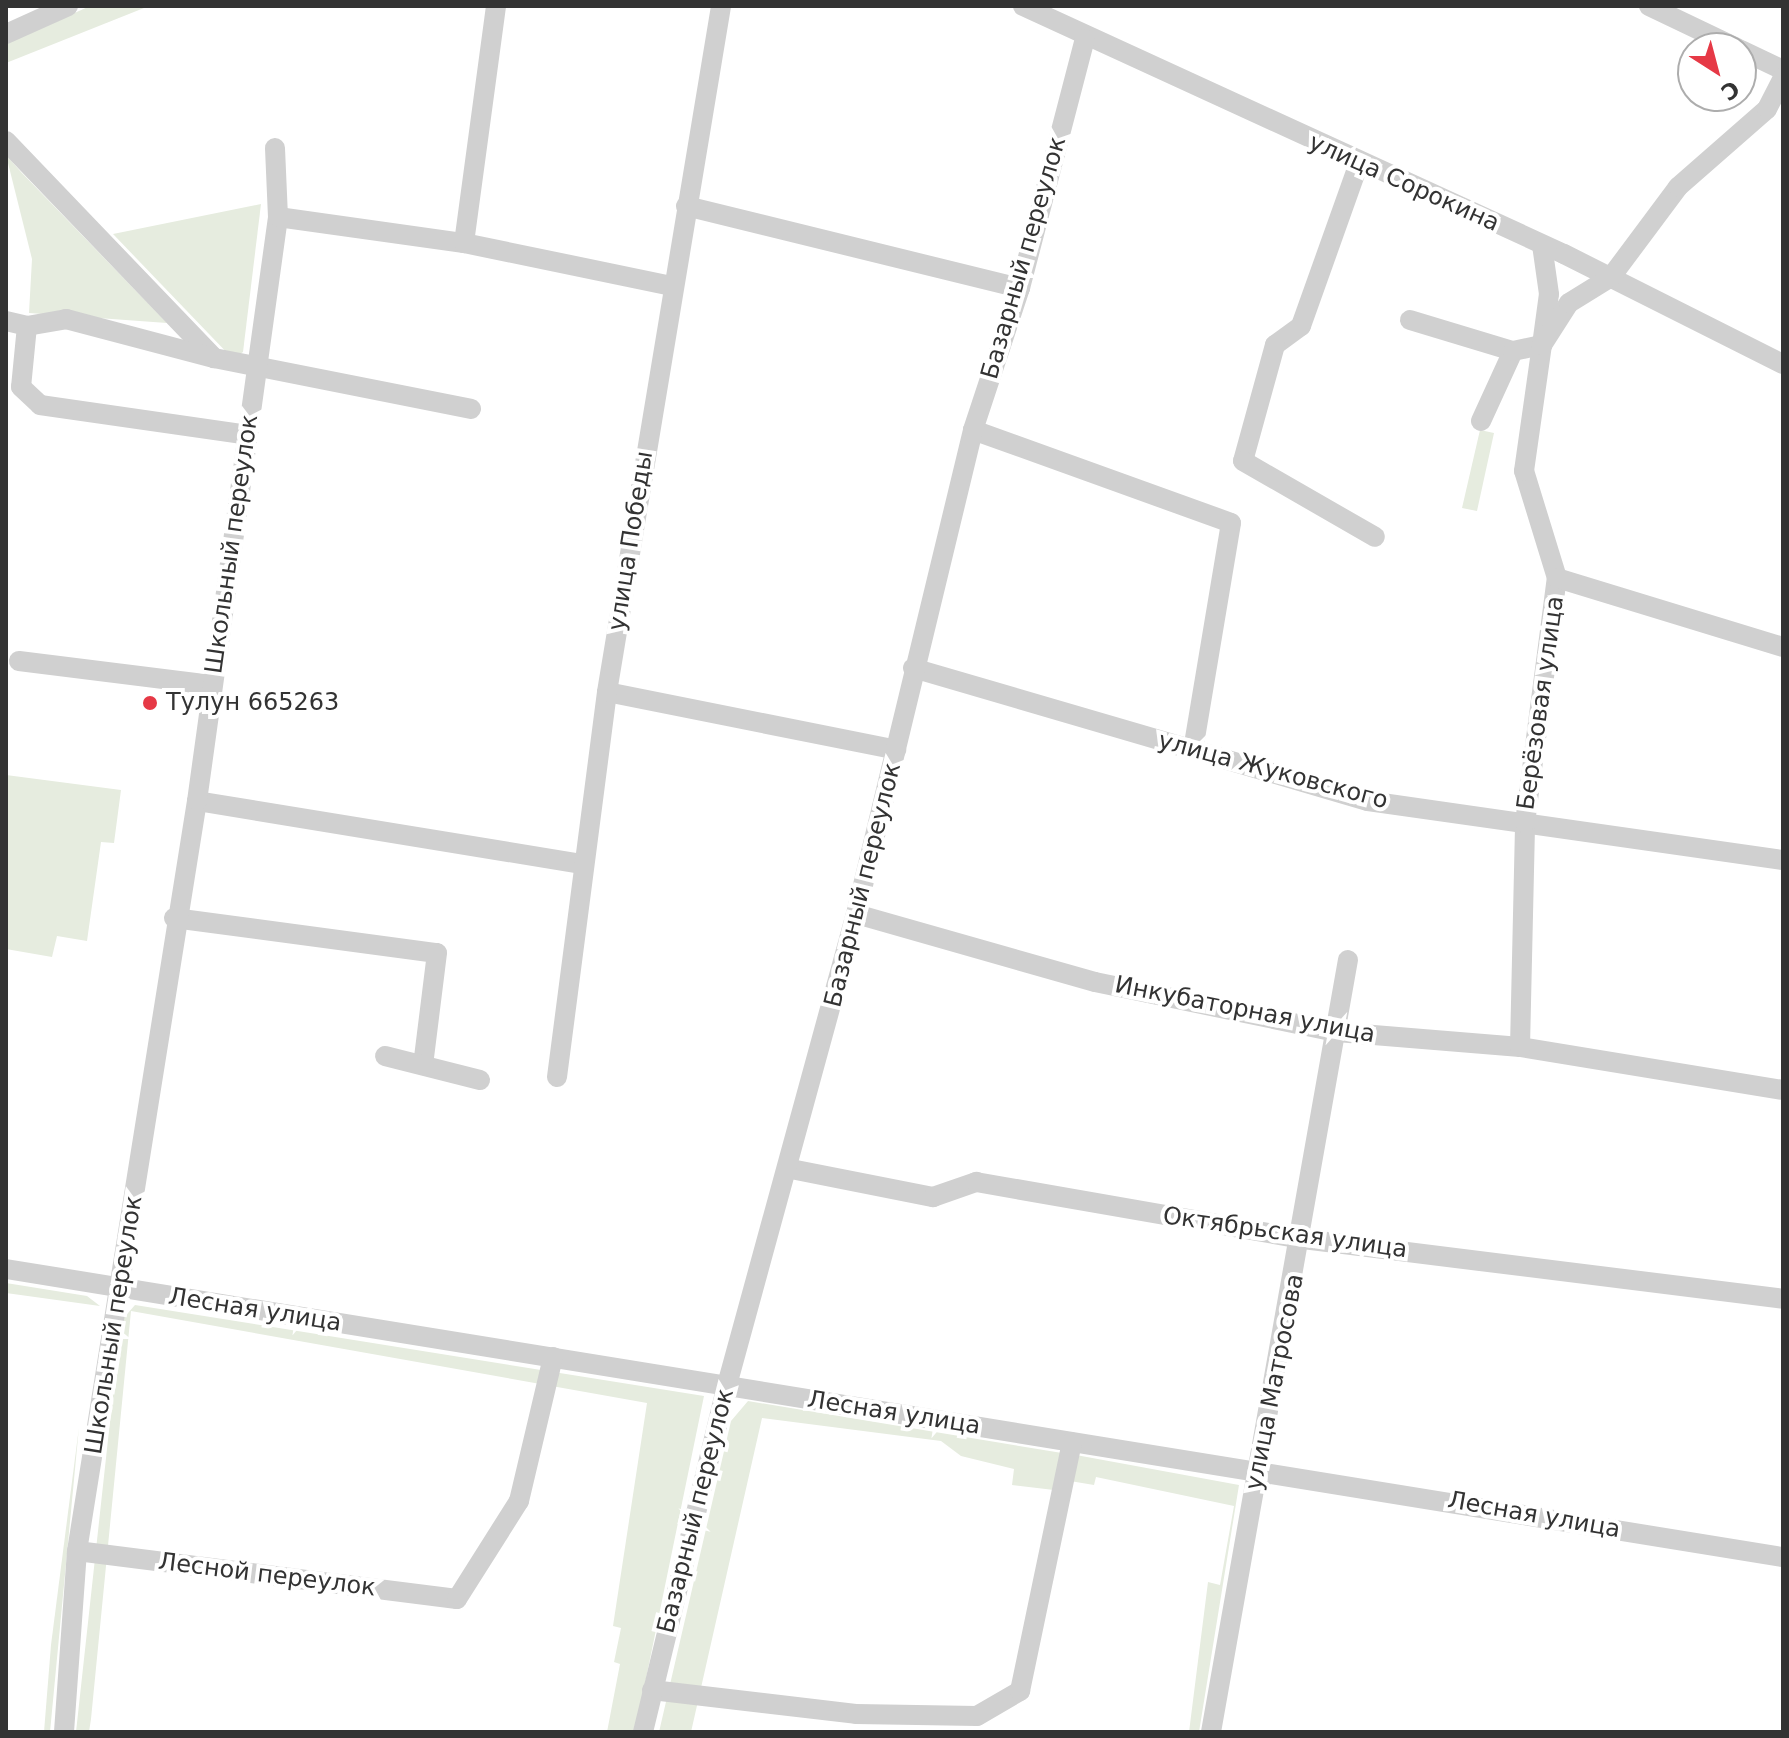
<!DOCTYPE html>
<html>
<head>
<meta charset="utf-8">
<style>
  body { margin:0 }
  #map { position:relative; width:1789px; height:1738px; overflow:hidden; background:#fff; font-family:"DejaVu Sans",sans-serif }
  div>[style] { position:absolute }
  .green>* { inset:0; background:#e6ecdf }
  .minor>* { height:20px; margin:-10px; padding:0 10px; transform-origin:10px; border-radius:10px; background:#d0d0d0 }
  .dots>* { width:22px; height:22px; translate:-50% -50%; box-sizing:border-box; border:4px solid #fff; border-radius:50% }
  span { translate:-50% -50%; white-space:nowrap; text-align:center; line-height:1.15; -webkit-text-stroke:8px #fff; paint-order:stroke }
  .street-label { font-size:24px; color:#333 }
  .poi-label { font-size:24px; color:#333 }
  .left { translate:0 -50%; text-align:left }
  .frame { position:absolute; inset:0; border:8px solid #333; pointer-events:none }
  .north { position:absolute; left:1677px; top:32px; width:80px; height:80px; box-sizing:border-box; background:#fff; border:2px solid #adadad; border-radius:50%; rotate:144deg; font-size:22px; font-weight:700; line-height:32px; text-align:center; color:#333 }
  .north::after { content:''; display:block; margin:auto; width:28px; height:36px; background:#e63946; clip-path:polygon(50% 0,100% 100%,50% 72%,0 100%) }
</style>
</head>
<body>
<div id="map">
  <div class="green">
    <div style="clip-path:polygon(90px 6px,149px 6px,6px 63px,6px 44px)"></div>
    <div style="clip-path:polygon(6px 155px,21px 172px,167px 323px,29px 313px,32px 259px)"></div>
    <div style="clip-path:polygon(261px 204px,243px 352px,233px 359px,113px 234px)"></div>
    <div style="clip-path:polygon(1480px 430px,1494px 433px,1477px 511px,1462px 508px)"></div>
    <div style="clip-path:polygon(6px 775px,121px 790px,114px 843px,101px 842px,87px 941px,57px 936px,52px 957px,6px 949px)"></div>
    <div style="clip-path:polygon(6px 1283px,87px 1296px,100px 1306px,6px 1293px)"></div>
    <div style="clip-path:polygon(135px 1305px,704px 1396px,635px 1732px,607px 1732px,620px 1664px,614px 1662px,621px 1628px,613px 1626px,647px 1403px,131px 1311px,91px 1719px,89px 1732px,76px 1732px,121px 1321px)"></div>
    <div style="clip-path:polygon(748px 1401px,1062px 1453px,1054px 1490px,1012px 1485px,1014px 1469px,961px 1456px,941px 1441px,762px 1418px,691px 1732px,659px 1732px,731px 1421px)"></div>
    <div style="clip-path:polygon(79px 1427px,50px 1732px,44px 1732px,51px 1645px)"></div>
    <div style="clip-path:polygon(1076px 1455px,1239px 1485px,1199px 1732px,1189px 1732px,1208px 1582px,1220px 1585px,1234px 1506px,1096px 1477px,1094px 1485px,1070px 1481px)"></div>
  </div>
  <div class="minor">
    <div style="left:1023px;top:6px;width:595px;rotate:24.63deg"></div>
    <div style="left:1564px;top:254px;width:245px;rotate:26.7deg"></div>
    <div style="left:1649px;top:6px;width:98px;rotate:25.5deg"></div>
    <div style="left:6px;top:34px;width:68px;rotate:-24.3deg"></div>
    <div style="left:1741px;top:50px;width:47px;rotate:25.5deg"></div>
    <div style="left:6px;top:141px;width:301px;rotate:46.2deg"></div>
    <div style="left:214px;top:358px;width:262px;rotate:11.2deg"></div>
    <div style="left:1359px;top:163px;width:173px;rotate:109.6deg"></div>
    <div style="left:1301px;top:326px;width:32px;rotate:144deg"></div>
    <div style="left:1275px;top:345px;width:120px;rotate:105.4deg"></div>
    <div style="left:1243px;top:461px;width:152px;rotate:29.9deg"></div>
    <div style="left:686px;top:206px;width:344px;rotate:13.8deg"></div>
    <div style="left:278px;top:217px;width:188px;rotate:8deg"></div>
    <div style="left:464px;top:243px;width:212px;rotate:11.7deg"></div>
    <div style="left:464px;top:243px;width:239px;rotate:-82.3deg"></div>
    <div style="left:1410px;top:320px;width:108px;rotate:16.8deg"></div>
    <div style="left:6px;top:321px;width:22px;rotate:13deg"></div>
    <div style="left:27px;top:326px;width:40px;rotate:-10deg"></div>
    <div style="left:66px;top:319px;width:153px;rotate:14.8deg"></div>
    <div style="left:27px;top:326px;width:61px;rotate:95.6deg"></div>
    <div style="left:21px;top:387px;width:26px;rotate:43deg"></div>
    <div style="left:40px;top:405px;width:210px;rotate:8.2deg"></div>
    <div style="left:1481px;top:421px;width:77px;rotate:-65.4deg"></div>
    <div style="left:1513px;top:351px;width:30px;rotate:-12deg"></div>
    <div style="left:1542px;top:345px;width:51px;rotate:-82.2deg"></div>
    <div style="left:1549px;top:294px;width:49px;rotate:-98.1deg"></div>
    <div style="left:973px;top:430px;width:274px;rotate:19.8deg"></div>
    <div style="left:1231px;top:523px;width:230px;rotate:99.5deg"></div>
    <div style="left:1557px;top:578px;width:112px;rotate:-107.1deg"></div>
    <div style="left:1524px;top:471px;width:127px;rotate:-81.9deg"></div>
    <div style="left:1542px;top:345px;width:50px;rotate:-57.3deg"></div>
    <div style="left:1569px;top:303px;width:49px;rotate:-31.8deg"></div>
    <div style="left:1611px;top:277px;width:112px;rotate:-53.3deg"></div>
    <div style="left:1678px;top:187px;width:118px;rotate:-41.2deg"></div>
    <div style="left:1767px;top:109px;width:36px;rotate:-63deg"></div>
    <div style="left:19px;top:661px;width:194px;rotate:7.1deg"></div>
    <div style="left:913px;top:668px;width:474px;rotate:16.3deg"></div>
    <div style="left:1368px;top:801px;width:419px;rotate:8.1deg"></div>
    <div style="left:607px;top:692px;width:295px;rotate:11.3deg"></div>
    <div style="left:197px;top:801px;width:389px;rotate:9.3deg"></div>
    <div style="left:856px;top:914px;width:248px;rotate:15.9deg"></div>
    <div style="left:1095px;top:982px;width:247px;rotate:11.7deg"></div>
    <div style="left:1337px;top:1032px;width:184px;rotate:4.7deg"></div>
    <div style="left:1520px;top:1047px;width:266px;rotate:9.3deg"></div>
    <div style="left:174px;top:918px;width:265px;rotate:7.6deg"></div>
    <div style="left:437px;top:953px;width:113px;rotate:97.1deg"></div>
    <div style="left:1520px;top:1047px;width:224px;rotate:-88.7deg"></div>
    <div style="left:1525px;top:823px;width:247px;rotate:-82.6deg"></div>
    <div style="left:1557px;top:578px;width:236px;rotate:17deg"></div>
    <div style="left:385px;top:1056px;width:98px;rotate:14.2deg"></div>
    <div style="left:557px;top:1077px;width:388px;rotate:-82.6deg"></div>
    <div style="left:607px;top:692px;width:695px;rotate:-80.56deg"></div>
    <div style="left:791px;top:1169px;width:145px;rotate:11.2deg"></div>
    <div style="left:933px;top:1197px;width:46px;rotate:-19.2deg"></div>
    <div style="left:976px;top:1182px;width:332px;rotate:9.9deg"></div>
    <div style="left:1303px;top:1239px;width:484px;rotate:7.1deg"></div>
    <div style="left:6px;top:1269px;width:1800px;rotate:9.21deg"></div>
    <div style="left:77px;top:1551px;width:383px;rotate:7.2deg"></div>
    <div style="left:457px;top:1599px;width:116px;rotate:-57.7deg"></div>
    <div style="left:519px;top:1501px;width:148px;rotate:-76.7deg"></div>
    <div style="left:652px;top:1690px;width:205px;rotate:6.7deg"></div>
    <div style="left:856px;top:1714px;width:121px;rotate:0.9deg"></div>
    <div style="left:977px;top:1716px;width:50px;rotate:-30.2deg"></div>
    <div style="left:1020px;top:1691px;width:254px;rotate:-78.2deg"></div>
    <div style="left:64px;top:1732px;width:181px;rotate:-85.9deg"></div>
    <div style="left:77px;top:1551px;width:760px;rotate:-80.91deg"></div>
    <div style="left:197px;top:801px;width:590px;rotate:-82.1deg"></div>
    <div style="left:278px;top:217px;width:69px;rotate:-92.5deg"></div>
    <div style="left:643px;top:1732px;width:357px;rotate:-76.4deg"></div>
    <div style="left:727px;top:1385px;width:488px;rotate:-74.7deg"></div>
    <div style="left:856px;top:914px;width:498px;rotate:-76.4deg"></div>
    <div style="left:973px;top:430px;width:150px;rotate:-71.7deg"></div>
    <div style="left:1020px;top:288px;width:257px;rotate:-75.4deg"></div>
    <div style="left:1211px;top:1732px;width:784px;rotate:-79.94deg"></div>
  </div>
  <div class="dots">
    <div style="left:150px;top:703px;background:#e63946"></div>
  </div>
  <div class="street-label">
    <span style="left:1404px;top:183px;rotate:24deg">улица Сорокина</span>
    <span style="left:1024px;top:258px;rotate:-74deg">Базарный переулок</span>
    <span style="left:631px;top:541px;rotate:-81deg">улица Победы</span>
    <span style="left:232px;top:544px;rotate:-82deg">Школьный переулок</span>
    <span style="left:1541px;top:703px;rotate:-82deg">Берёзовая улица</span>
    <span style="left:1273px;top:771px;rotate:15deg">улица Жуковского</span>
    <span style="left:863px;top:885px;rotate:-76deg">Базарный переулок</span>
    <span style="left:1245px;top:1010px;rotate:11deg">Инкубаторная улица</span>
    <span style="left:1285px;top:1233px;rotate:8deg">Октябрьская улица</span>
    <span style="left:255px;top:1310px;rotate:9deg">Лесная улица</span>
    <span style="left:114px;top:1325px;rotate:-81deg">Школьный переулок</span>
    <span style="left:1275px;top:1382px;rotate:-79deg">улица Матросова</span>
    <span style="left:894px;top:1413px;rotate:9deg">Лесная улица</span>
    <span style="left:696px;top:1511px;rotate:-76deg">Базарный переулок</span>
    <span style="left:1534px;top:1515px;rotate:10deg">Лесная улица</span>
    <span style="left:267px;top:1575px;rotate:7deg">Лесной переулок</span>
  </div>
  <div class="poi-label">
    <span class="left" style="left:166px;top:703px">Тулун 665263</span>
  </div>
  <div class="frame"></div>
  <div class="north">С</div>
</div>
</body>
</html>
